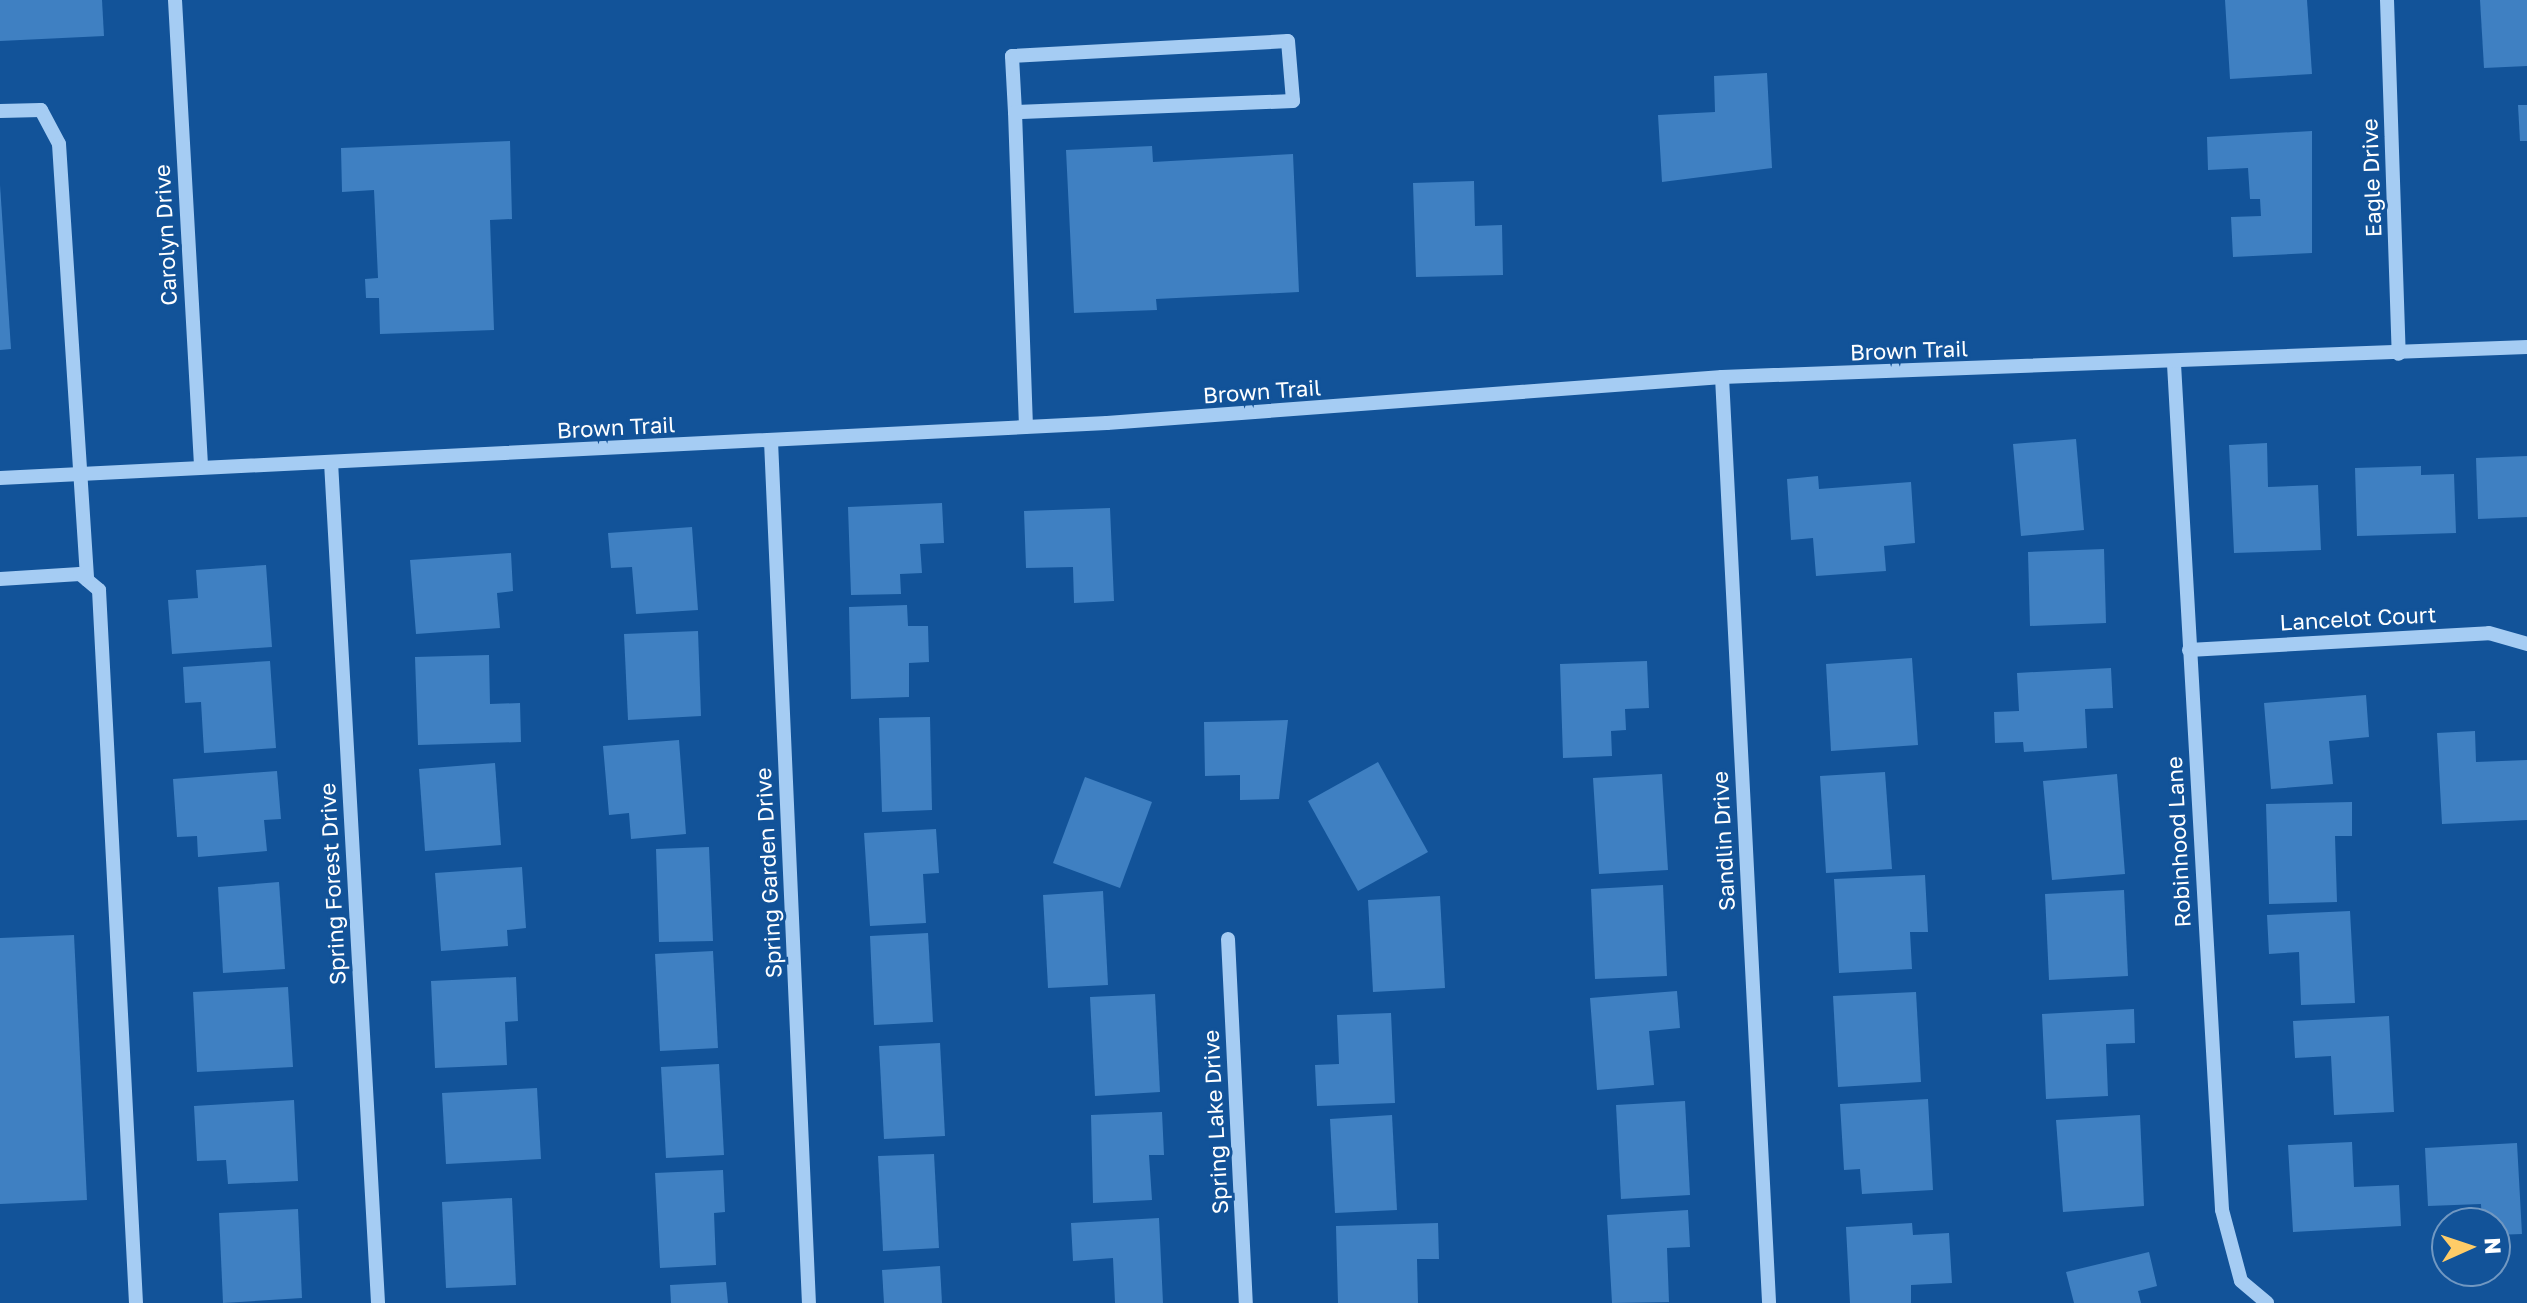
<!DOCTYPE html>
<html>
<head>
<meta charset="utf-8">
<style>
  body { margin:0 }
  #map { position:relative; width:2527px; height:1303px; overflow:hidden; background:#125399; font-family:"Golos Text",sans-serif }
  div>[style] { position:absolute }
  .building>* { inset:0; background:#3f80c2 }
  .minor>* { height:14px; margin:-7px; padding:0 7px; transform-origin:7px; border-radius:7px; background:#a5ccf3 }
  span { translate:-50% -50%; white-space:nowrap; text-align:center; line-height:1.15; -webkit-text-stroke:6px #125399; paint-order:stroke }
  .street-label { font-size:22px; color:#fff }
  .north { position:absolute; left:2431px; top:1207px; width:80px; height:80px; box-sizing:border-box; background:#125399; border:2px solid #7198c2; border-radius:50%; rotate:87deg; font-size:22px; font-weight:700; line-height:32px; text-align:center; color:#fff }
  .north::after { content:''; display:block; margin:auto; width:28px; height:36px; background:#ffcc67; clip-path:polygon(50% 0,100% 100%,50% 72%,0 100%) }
</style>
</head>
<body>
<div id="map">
  <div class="building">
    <div style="clip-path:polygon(0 0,102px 0,104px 36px,0 41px)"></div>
    <div style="clip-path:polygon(2225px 0,2307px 0,2312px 74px,2230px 79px)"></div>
    <div style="clip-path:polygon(2480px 0,2527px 0,2527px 66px,2484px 68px)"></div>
    <div style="clip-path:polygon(1767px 73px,1772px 168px,1662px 182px,1658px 115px,1715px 112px,1714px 76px)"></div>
    <div style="clip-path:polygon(2518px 105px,2527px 105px,2527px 141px,2520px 141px)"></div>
    <div style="clip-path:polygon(2312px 131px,2312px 253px,2233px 257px,2231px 217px,2261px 216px,2260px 199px,2250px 199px,2248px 168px,2208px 170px,2207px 137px)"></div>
    <div style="clip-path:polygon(510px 141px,512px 219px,490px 220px,494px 330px,380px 334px,379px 298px,366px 298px,365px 279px,378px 278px,374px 190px,342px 192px,341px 148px)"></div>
    <div style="clip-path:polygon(1152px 146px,1153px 162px,1293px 154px,1299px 292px,1156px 299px,1157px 310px,1074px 313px,1066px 150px)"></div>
    <div style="clip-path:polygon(1474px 181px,1475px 226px,1502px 225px,1503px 275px,1416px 277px,1413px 183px)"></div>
    <div style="clip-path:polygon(0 185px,11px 349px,0 350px)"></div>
    <div style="clip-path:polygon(2076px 439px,2084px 530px,2021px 536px,2013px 444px)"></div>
    <div style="clip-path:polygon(2267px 443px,2268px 487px,2318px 485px,2321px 550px,2234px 553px,2229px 445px)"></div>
    <div style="clip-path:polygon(2527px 456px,2527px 517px,2478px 519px,2476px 458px)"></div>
    <div style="clip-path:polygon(2421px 466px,2421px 475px,2454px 474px,2456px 533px,2357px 536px,2355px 468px)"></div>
    <div style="clip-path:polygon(1818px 476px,1819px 489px,1911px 482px,1915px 543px,1884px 546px,1886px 571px,1816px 576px,1813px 538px,1791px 540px,1787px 479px)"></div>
    <div style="clip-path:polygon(942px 503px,944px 543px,920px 544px,922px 573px,900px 574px,901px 594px,851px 595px,848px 507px)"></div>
    <div style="clip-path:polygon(1110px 508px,1114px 601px,1074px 603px,1073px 567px,1026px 568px,1024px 511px)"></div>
    <div style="clip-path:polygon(692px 527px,698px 610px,636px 614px,632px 567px,611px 568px,608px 533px)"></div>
    <div style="clip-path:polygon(2104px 549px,2106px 623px,2030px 626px,2028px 552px)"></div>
    <div style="clip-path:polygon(511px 553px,513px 591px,497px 593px,500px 628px,416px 634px,410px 560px)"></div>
    <div style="clip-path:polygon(266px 565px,272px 647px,172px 654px,168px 600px,198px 598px,196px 570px)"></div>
    <div style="clip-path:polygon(907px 605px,908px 626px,928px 626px,929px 662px,909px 663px,909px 697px,851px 699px,849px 607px)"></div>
    <div style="clip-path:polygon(698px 631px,701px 716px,628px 720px,624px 634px)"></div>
    <div style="clip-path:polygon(489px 655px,490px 704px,520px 703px,521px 742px,418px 745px,415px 657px)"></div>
    <div style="clip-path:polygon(1912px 658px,1918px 745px,1831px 751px,1826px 664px)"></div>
    <div style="clip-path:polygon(270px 661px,276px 748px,204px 753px,201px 702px,185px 703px,183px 667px)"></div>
    <div style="clip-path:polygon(1647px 661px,1649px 708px,1625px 709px,1626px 730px,1611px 731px,1612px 756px,1563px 758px,1560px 664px)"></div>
    <div style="clip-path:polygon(2111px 668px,2113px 708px,2085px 709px,2087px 748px,2024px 752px,2023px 742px,1995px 743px,1994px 712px,2019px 711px,2017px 673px)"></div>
    <div style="clip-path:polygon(2366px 695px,2369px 737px,2329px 741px,2333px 784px,2271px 789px,2264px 703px)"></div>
    <div style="clip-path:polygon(930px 717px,932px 810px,882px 812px,879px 718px)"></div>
    <div style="clip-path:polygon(1288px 720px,1279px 799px,1240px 800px,1240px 775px,1205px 776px,1204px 722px)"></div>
    <div style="clip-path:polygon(2475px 731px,2476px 762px,2527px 760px,2527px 820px,2442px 824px,2437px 733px)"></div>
    <div style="clip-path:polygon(679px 740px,686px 834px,631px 839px,629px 813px,609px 815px,603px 746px)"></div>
    <div style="clip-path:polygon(1378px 762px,1428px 852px,1358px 891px,1308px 801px)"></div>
    <div style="clip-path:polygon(495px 763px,501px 845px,425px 851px,419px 769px)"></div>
    <div style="clip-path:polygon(277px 771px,281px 819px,264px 820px,267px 851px,198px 857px,197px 836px,177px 837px,173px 779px)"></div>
    <div style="clip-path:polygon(1885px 772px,1892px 869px,1826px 873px,1820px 776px)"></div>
    <div style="clip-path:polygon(1662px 774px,1668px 870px,1599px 874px,1593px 778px)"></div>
    <div style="clip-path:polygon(2117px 774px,2125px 874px,2052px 880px,2043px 781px)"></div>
    <div style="clip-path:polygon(1085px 777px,1152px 802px,1120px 888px,1053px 863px)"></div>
    <div style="clip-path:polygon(2352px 802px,2352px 836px,2335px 836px,2337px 902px,2269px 904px,2266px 804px)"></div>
    <div style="clip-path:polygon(936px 829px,939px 873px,923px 874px,926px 923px,870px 926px,864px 833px)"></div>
    <div style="clip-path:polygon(709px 847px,713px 941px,659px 942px,656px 849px)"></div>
    <div style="clip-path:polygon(522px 867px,526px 928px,507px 930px,508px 946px,441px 951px,435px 873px)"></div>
    <div style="clip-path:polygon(1925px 875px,1928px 932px,1910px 932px,1912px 969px,1839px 973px,1834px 879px)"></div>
    <div style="clip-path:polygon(279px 882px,285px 969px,223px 973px,218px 887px)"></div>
    <div style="clip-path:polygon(1663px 885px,1667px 976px,1595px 979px,1591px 889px)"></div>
    <div style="clip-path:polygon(2124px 890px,2128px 976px,2049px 980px,2045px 894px)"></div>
    <div style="clip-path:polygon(1103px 891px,1108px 985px,1048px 988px,1043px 895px)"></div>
    <div style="clip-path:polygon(1440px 896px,1445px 988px,1373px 992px,1368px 900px)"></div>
    <div style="clip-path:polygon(2350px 911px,2355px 1003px,2301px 1005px,2299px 952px,2269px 954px,2267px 915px)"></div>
    <div style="clip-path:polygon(928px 933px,933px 1022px,874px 1025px,870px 936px)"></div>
    <div style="clip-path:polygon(74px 935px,87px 1200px,0 1204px,0 938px)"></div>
    <div style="clip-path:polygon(713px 951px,718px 1048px,660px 1051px,655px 954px)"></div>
    <div style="clip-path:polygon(516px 977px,518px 1021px,505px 1022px,507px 1065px,435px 1068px,431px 981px)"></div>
    <div style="clip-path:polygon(288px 987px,293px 1067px,197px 1072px,193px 992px)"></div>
    <div style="clip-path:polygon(1677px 991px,1680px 1028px,1649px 1031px,1654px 1085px,1597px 1090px,1590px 998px)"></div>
    <div style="clip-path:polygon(1916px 992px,1921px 1082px,1838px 1087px,1833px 996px)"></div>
    <div style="clip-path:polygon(1155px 994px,1160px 1092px,1095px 1096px,1090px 997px)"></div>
    <div style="clip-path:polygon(2134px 1009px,2135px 1043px,2106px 1044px,2108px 1096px,2046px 1099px,2042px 1014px)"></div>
    <div style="clip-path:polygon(1391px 1013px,1395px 1103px,1317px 1106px,1315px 1065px,1339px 1064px,1337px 1015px)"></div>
    <div style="clip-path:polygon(2389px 1016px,2394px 1112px,2334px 1115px,2331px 1056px,2295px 1058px,2293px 1021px)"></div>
    <div style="clip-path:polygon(940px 1043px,945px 1136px,884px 1139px,879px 1046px)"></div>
    <div style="clip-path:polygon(719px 1064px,724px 1155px,666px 1158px,661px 1067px)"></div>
    <div style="clip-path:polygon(537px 1088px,541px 1159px,446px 1164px,442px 1093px)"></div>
    <div style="clip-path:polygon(1928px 1099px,1933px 1190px,1862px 1194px,1860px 1169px,1844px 1170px,1840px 1104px)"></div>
    <div style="clip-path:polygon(294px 1100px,298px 1181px,228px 1184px,226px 1160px,197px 1161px,194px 1106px)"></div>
    <div style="clip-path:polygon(1685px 1101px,1690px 1195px,1621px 1199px,1616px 1105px)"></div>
    <div style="clip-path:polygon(1162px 1112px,1164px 1155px,1149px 1155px,1152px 1200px,1093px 1203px,1091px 1115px)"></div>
    <div style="clip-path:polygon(1392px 1115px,1397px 1210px,1335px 1213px,1330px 1119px)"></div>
    <div style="clip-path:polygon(2140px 1115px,2144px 1206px,2063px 1212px,2056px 1120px)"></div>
    <div style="clip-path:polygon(2352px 1142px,2354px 1187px,2399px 1185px,2401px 1226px,2293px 1232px,2288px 1145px)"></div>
    <div style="clip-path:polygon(2517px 1143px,2522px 1234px,2495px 1235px,2495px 1223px,2482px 1223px,2481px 1204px,2428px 1206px,2425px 1148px)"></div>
    <div style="clip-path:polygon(934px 1154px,939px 1248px,883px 1251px,878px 1156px)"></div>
    <div style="clip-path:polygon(723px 1170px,725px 1212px,714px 1213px,716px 1265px,660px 1268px,655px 1173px)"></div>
    <div style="clip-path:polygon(512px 1198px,516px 1285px,446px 1288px,442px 1202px)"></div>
    <div style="clip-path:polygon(298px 1209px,302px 1298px,223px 1303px,219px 1213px)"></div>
    <div style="clip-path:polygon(1688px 1210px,1690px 1247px,1667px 1248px,1669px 1302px,1612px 1303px,1607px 1215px)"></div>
    <div style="clip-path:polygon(1159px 1218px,1163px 1303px,1115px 1303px,1113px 1258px,1073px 1261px,1071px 1223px)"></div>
    <div style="clip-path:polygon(1438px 1223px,1439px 1259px,1417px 1259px,1418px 1303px,1338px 1303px,1336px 1226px)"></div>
    <div style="clip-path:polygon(1912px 1223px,1913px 1235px,1949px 1233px,1952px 1283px,1911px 1285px,1911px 1303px,1850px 1303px,1846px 1227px)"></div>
    <div style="clip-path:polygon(2149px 1252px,2157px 1286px,2138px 1291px,2141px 1303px,2074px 1303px,2066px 1272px)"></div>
    <div style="clip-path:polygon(940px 1266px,942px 1303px,884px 1303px,882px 1270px)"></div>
    <div style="clip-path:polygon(726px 1282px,728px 1303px,671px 1303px,670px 1285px)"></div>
  </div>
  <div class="minor">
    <div style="left:175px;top:0;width:468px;rotate:86.8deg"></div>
    <div style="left:2387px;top:0;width:354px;rotate:88.1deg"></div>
    <div style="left:0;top:111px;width:41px;rotate:-1.4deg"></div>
    <div style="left:41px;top:110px;width:38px;rotate:62deg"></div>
    <div style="left:59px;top:144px;width:437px;rotate:86.3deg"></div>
    <div style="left:1015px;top:112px;width:56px;rotate:-93.1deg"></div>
    <div style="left:1012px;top:56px;width:276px;rotate:-3.1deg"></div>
    <div style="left:1288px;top:41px;width:60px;rotate:85.2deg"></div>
    <div style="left:1293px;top:101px;width:278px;rotate:177.7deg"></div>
    <div style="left:1015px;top:112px;width:315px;rotate:88deg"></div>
    <div style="left:2174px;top:364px;width:847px;rotate:86.75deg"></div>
    <div style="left:2222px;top:1210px;width:73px;rotate:75deg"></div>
    <div style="left:2241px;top:1281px;width:34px;rotate:40deg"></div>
    <div style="left:1722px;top:377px;width:927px;rotate:87.09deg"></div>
    <div style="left:771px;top:441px;width:863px;rotate:87.48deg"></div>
    <div style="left:331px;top:462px;width:842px;rotate:86.8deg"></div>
    <div style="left:0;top:478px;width:1108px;rotate:-2.84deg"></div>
    <div style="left:1107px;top:423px;width:617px;rotate:-4.28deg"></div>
    <div style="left:1722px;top:377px;width:806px;rotate:-2.13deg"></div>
    <div style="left:0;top:579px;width:80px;rotate:-3.6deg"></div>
    <div style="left:80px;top:574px;width:25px;rotate:40deg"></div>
    <div style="left:99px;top:590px;width:714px;rotate:87.03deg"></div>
    <div style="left:2189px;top:650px;width:300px;rotate:-3.2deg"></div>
    <div style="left:2489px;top:633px;width:40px;rotate:16deg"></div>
    <div style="left:1228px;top:939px;width:364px;rotate:87.2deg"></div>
  </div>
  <div class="street-label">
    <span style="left:2371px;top:178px;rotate:-92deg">Eagle Drive</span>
    <span style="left:165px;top:235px;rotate:-93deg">Carolyn Drive</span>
    <span style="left:1909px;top:350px;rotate:-2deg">Brown Trail</span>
    <span style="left:1262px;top:391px;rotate:-4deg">Brown Trail</span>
    <span style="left:616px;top:427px;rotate:-3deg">Brown Trail</span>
    <span style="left:2358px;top:618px;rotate:-3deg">Lancelot Court</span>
    <span style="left:1723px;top:841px;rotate:-93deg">Sandlin Drive</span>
    <span style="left:2178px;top:842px;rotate:-93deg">Robinhood Lane</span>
    <span style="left:768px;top:873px;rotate:-93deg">Spring Garden Drive</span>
    <span style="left:332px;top:884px;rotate:-93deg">Spring Forest Drive</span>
    <span style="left:1215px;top:1122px;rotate:-93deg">Spring Lake Drive</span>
  </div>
  <div class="north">N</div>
</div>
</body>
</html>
